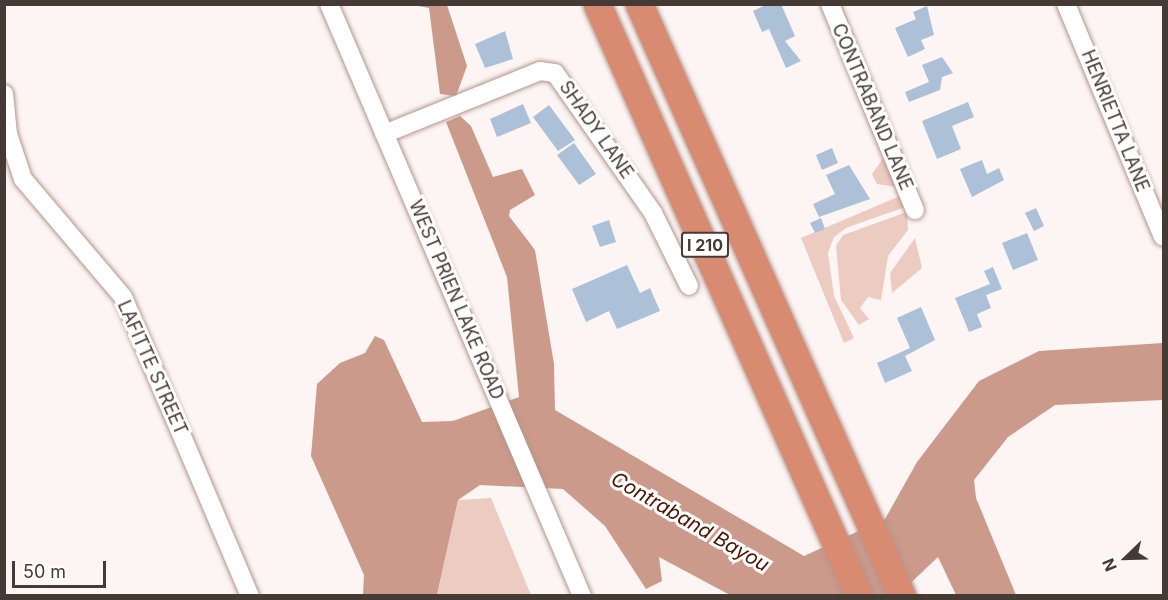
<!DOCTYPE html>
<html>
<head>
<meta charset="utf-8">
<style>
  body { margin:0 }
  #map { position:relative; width:1168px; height:600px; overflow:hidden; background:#fcf5f3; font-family:Inter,sans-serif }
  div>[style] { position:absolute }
  .green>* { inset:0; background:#eccbc1 }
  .water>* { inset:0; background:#cb9a8a }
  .building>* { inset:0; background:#acc1d8 }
  .roads { filter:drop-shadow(0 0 2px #b3958b) drop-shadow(0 0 2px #b3958b) }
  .minor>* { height:18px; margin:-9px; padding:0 9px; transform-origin:9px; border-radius:9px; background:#fff }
  .highway>* { height:27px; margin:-13.5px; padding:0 13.5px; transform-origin:13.5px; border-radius:13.5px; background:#d88b71 }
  span { translate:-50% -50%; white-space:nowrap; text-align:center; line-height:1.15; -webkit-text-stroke:6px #fff; paint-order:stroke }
  .shield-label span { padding:2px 4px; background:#fff; border:2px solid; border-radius:4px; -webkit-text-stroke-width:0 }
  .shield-label { font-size:16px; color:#463a35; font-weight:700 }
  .street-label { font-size:18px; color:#463a35 }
  .water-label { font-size:20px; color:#4f1400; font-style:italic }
  .frame { position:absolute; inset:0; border:6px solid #463a35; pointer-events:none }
  .north { position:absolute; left:1096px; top:528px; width:60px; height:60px; -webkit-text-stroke:4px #fff; paint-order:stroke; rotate:247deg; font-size:16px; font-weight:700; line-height:24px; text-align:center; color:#463a35 }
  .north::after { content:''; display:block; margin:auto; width:21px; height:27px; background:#463a35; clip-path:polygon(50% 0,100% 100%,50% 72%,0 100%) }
  .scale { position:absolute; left:12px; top:561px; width:94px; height:27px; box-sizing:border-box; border:3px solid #463a35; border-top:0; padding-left:8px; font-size:18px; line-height:21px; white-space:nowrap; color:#463a35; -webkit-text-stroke:4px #fff; paint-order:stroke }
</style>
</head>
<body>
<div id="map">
  <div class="green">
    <div style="clip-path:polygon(884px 157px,896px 187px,877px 184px,872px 174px)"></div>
    <div style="clip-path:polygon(900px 196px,905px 207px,846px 228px,834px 237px,828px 253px,834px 296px,854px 338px,844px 343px,801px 238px)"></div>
    <div style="clip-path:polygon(907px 212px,908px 230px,888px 256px,881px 300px,868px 297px,860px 308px,869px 319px,859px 325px,841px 300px,836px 246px,843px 235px)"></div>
    <div style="clip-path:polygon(915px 238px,922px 268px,892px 293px,890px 273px)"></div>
    <div style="clip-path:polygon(491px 498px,531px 595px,437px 596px,458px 500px)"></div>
  </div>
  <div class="water">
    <div style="clip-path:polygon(413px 5px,447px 5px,467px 66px,456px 96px,440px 94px,429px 8px)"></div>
    <div style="clip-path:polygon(460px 116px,471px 126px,493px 177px,522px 169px,535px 195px,510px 210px,509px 216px,535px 250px,554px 364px,555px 410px,804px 556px,885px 519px,917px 462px,979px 381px,1039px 351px,1163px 343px,1163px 400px,1055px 405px,1008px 437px,974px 480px,976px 498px,1016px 595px,956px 595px,938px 557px,898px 595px,730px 595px,659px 557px,662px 581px,646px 589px,605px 526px,563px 489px,480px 485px,458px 500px,437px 595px,363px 595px,364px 575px,311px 456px,317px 384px,340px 363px,365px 353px,375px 336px,384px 340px,422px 422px,453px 421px,519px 397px,507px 277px,446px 122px)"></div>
  </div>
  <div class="building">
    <div style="clip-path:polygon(768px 4px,781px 4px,795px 36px,785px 41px,801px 61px,786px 68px,769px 29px,762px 32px,753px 11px)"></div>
    <div style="clip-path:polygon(927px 6px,934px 35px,921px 40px,925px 49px,908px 57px,895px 28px,916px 19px,913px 12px)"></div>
    <div style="clip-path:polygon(505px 31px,513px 59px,485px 68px,475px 44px)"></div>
    <div style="clip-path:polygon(942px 57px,953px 73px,942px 77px,940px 90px,909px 102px,905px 92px,929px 82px,922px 65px)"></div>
    <div style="clip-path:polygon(968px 102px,974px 117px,952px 126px,961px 149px,937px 159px,922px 121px)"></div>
    <div style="clip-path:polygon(523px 104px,531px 123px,497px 137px,490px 119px)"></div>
    <div style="clip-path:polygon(549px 105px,575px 140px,558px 151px,533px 117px)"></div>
    <div style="clip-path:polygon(574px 143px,596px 174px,579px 185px,557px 155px)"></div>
    <div style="clip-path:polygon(832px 148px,838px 163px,822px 170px,816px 155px)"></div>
    <div style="clip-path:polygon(982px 160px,987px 174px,999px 168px,1004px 180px,972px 197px,960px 169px)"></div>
    <div style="clip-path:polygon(849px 165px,870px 199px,819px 217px,813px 204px,835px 194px,826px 175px)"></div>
    <div style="clip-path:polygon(1036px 208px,1044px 226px,1034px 231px,1025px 213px)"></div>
    <div style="clip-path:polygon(821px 218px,825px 229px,815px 233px,810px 223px)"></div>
    <div style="clip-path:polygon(609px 220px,616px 242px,600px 247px,592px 226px)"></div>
    <div style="clip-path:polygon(1027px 233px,1038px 260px,1013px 270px,1002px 243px)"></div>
    <div style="clip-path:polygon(627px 265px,640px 293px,650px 288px,660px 311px,617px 329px,609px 311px,586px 322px,572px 289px)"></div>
    <div style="clip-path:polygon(993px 267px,1002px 289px,986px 295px,991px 308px,977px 314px,982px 327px,969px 332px,955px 298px,990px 284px,984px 271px)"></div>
    <div style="clip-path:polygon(921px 307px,935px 340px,905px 356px,912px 371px,885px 383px,877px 363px,910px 348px,897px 318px)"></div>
  </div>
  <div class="roads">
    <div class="minor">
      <div style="left:329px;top:4px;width:644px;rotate:66.86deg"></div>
      <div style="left:830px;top:4px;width:223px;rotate:67.6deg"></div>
      <div style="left:1066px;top:4px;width:252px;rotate:67.4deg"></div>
      <div style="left:4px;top:94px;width:40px;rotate:84.3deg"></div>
      <div style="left:8px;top:134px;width:47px;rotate:71.6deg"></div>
      <div style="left:23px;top:179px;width:155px;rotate:49.7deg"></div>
      <div style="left:123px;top:297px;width:325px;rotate:67deg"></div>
      <div style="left:384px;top:134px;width:168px;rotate:-22deg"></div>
      <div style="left:540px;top:71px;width:15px;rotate:8deg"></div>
      <div style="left:555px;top:73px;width:171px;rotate:55deg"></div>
      <div style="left:653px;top:213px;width:81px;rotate:63.7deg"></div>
    </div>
    <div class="highway">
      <div style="left:597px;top:4px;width:647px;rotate:66.13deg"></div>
      <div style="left:639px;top:4px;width:648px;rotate:66.05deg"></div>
    </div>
  </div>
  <div class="shield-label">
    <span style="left:705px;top:245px">I 210</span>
  </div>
  <div class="street-label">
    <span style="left:872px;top:107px;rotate:67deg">CONTRABAND LANE</span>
    <span style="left:1115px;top:121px;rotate:68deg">HENRIETTA LANE</span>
    <span style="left:596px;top:130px;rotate:55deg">SHADY LANE</span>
    <span style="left:456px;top:300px;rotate:67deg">WEST PRIEN LAKE ROAD</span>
    <span style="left:152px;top:368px;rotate:66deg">LAFITTE STREET</span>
  </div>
  <div class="water-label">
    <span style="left:690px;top:522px;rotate:30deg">Contraband Bayou</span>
  </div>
  <div class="frame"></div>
  <div class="north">N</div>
  <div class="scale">50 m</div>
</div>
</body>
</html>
